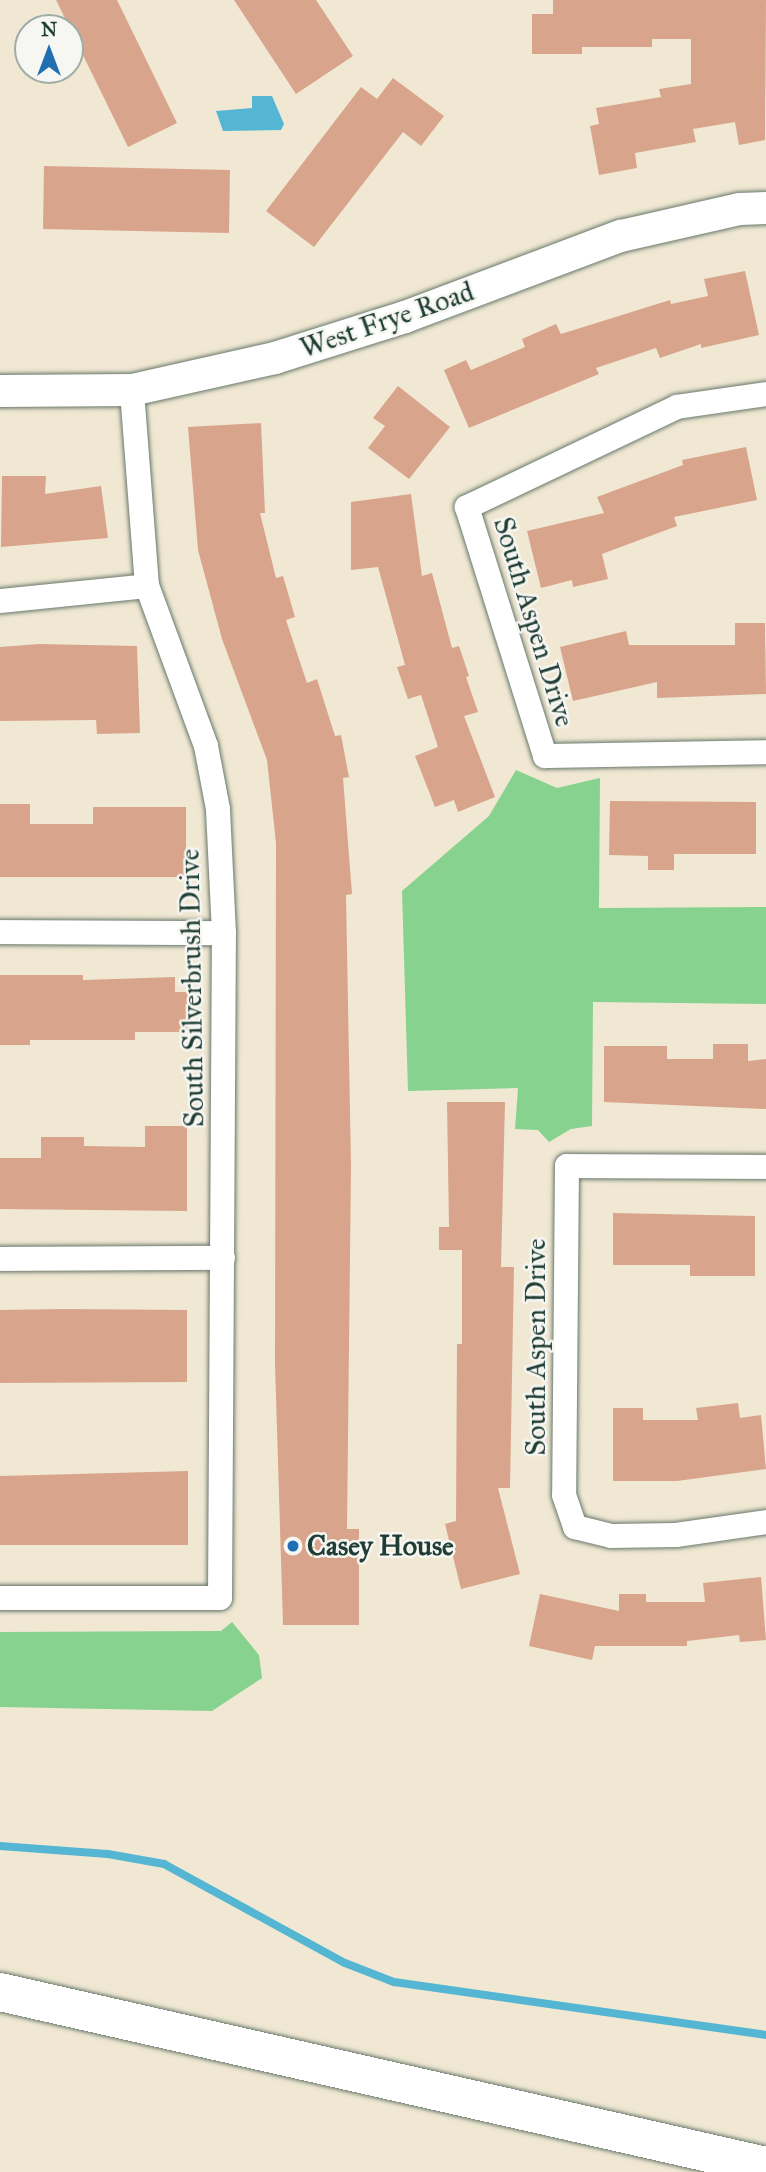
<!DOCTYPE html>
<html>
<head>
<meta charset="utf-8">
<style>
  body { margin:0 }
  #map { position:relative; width:766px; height:2172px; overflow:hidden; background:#f0e8d3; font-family:"IM FELL Great Primer",serif }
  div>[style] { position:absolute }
  .green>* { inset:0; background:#87d28f }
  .water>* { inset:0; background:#55b6d3 }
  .stream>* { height:8px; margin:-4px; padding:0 4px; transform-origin:4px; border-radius:4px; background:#55b6d3 }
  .building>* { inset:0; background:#d9a48c }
  .roads { filter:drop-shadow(0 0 2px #68796c) drop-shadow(0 0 2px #68796c) }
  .minor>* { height:24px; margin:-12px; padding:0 12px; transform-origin:12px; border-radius:12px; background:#fff }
  .tertiary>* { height:32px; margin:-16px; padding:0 16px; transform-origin:16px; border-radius:16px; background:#fff }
  .motorway>* { height:38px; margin:-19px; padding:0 19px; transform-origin:19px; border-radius:19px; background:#fff }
  .dots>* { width:19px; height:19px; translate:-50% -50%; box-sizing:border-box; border:4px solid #f6f6f2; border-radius:50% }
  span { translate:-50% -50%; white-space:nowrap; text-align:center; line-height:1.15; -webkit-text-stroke:5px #f6f6f2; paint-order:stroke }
  .street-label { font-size:28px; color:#1f3d34 }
  .poi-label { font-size:28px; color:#1f3d34; font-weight:700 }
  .left { translate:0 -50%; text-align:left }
  .north { position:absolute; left:14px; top:14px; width:70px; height:70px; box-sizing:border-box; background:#f6f6f2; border:2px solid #a0aca6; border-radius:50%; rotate:0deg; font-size:19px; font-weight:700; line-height:28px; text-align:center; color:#1f3d34 }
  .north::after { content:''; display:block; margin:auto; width:24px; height:32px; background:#1f6fb2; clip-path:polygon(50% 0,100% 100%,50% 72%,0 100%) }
</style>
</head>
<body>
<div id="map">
  <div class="green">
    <div style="clip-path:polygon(516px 770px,557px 788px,600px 778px,599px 908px,766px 907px,766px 1004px,593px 1002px,592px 1126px,571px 1129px,549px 1142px,538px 1130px,515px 1129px,518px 1088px,408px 1091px,402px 891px,489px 816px)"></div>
    <div style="clip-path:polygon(232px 1622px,259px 1655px,262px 1678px,212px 1711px,0 1707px,0 1632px,221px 1631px)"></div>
  </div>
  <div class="water">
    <div style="clip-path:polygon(252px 96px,272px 96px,284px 124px,281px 130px,223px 131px,216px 111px,252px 108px)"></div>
  </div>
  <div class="stream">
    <div style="left:0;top:1846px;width:108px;rotate:4.2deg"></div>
    <div style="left:108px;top:1854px;width:57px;rotate:10.1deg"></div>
    <div style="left:164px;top:1864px;width:206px;rotate:28.7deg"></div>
    <div style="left:345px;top:1963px;width:53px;rotate:21.2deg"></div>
    <div style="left:394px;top:1982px;width:376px;rotate:8.1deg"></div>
  </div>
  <div class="building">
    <div style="clip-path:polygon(56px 0,117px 0,177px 123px,128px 147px)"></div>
    <div style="clip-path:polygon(234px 0,316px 0,353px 56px,296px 94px)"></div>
    <div style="clip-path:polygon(553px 0,766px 0,765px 140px,739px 145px,735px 122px,693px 129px,696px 142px,635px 153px,637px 168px,599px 175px,590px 126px,599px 124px,596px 108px,661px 97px,659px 89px,691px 84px,691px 39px,652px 39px,652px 47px,582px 47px,582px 54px,532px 54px,532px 14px,553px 14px)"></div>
    <div style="clip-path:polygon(393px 78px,444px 116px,421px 146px,403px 132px,314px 247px,266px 211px,361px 87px,377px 99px)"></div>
    <div style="clip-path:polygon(44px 166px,230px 170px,229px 233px,43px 229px)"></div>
    <div style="clip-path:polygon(745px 271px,759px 335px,701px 348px,701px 344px,660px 358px,656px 348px,596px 368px,599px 374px,469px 428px,444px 370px,466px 360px,471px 370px,525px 347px,522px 339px,556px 324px,561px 334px,670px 300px,671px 304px,708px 296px,704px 279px)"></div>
    <div style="clip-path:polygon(398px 386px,450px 427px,409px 479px,368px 448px,385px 426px,373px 418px)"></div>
    <div style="clip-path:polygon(261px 423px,265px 513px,260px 513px,276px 578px,283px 576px,295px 617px,286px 620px,307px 683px,317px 679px,335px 736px,341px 735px,349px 777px,343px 778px,352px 894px,346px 895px,351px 1166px,347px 1529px,359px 1529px,359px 1625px,283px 1625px,275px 1364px,276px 843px,267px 760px,222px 639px,198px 550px,188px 427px)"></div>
    <div style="clip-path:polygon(746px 447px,757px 500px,674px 517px,677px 526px,602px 554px,608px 579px,573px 587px,572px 580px,541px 588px,527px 531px,604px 513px,597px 497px,683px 465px,682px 460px)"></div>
    <div style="clip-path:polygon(2px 476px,46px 476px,45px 494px,101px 486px,108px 538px,1px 547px)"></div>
    <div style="clip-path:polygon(411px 494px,422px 576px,432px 573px,452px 648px,459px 646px,469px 676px,466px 677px,478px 712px,464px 716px,495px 797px,458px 812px,454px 800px,435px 807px,415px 756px,438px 747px,421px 695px,408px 699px,397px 667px,405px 665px,378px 567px,351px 570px,351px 502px)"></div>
    <div style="clip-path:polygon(735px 623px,765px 623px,766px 694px,657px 698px,657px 682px,573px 701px,560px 647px,626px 631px,629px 645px,735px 645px)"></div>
    <div style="clip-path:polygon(39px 644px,137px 646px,140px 733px,97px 734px,96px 720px,0 721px,0 647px)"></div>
    <div style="clip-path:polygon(610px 801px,756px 802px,756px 854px,674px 854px,674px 870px,648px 870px,648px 856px,609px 855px)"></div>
    <div style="clip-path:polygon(0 804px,30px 804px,30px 824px,93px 824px,93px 807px,186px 807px,186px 877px,0 877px)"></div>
    <div style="clip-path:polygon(0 975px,83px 975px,83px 980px,175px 977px,175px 992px,188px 992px,188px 1032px,135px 1032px,135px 1040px,30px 1040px,30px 1045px,0 1045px)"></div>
    <div style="clip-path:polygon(713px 1044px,748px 1044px,748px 1061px,766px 1059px,766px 1109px,604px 1102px,604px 1046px,667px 1046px,667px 1059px,713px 1059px)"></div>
    <div style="clip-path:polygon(447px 1102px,505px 1102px,501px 1267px,514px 1267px,510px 1488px,498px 1488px,520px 1574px,461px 1589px,445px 1524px,456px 1521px,457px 1344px,462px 1344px,462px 1250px,439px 1250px,439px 1227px,449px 1227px)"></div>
    <div style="clip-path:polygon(145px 1126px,187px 1126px,187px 1211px,0 1209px,0 1158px,41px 1158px,41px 1137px,84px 1137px,84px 1146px,145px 1147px)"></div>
    <div style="clip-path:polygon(613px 1213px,755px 1216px,755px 1276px,690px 1276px,690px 1265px,613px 1265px)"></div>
    <div style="clip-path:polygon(65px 1309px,187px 1310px,187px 1382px,0 1383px,0 1310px)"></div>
    <div style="clip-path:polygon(738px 1403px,740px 1418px,761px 1415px,766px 1469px,677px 1481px,613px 1481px,613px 1408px,643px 1408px,643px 1420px,698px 1420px,696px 1408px)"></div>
    <div style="clip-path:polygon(188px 1471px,188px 1545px,0 1545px,0 1476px)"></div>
    <div style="clip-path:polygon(761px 1577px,766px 1640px,740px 1642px,739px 1635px,687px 1641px,687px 1646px,595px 1646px,592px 1660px,529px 1646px,540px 1594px,619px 1611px,619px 1594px,646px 1594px,646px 1602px,705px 1602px,703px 1583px)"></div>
  </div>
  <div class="roads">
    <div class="minor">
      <div style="left:766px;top:394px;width:90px;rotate:171.7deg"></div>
      <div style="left:677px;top:407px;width:233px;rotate:154.5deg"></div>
      <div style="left:467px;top:507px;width:261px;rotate:72.6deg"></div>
      <div style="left:545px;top:756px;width:221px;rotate:-1deg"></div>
      <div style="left:0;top:601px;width:148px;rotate:-5.8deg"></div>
      <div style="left:0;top:932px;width:224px;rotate:0.3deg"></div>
      <div style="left:766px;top:1167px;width:199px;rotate:-179.7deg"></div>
      <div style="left:567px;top:1166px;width:329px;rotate:90.5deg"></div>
      <div style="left:564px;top:1495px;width:34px;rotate:71deg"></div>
      <div style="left:575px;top:1527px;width:37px;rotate:14deg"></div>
      <div style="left:611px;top:1536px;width:65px;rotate:-0.9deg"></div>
      <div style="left:676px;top:1535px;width:91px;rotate:-8.2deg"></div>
      <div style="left:0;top:1259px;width:223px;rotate:-0.3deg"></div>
      <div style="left:0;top:1598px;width:220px"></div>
      <div style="left:220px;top:1598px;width:665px;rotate:-89.66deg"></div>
      <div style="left:224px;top:933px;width:124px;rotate:-92.8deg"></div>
      <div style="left:218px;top:809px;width:64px;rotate:-100.8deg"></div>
      <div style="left:206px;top:746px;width:171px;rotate:-110.2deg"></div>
      <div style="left:147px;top:586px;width:197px;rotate:-94.4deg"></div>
    </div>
    <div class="tertiary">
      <div style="left:0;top:391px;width:132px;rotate:-0.4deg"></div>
      <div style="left:132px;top:390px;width:147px;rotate:-12.6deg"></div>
      <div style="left:275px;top:358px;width:136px;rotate:-17.5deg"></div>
      <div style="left:405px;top:317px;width:231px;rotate:-20.6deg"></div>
      <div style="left:621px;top:236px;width:122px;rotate:-12.8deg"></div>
      <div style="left:740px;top:209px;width:26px;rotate:-2deg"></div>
    </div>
    <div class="motorway">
      <div style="left:0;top:1992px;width:786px;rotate:12.8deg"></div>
    </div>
  </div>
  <div class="dots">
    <div style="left:293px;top:1546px;background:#1f6fb2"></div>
  </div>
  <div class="street-label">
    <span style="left:387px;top:320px;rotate:-19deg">West Frye Road</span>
    <span style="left:534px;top:622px;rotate:73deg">South Aspen Drive</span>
    <span style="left:192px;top:988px;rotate:-91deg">South Silverbrush Drive</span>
    <span style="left:536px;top:1347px;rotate:-90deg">South Aspen Drive</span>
  </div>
  <div class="poi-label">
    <span class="left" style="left:307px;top:1546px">Casey House</span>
  </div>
  <div class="north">N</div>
</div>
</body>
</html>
